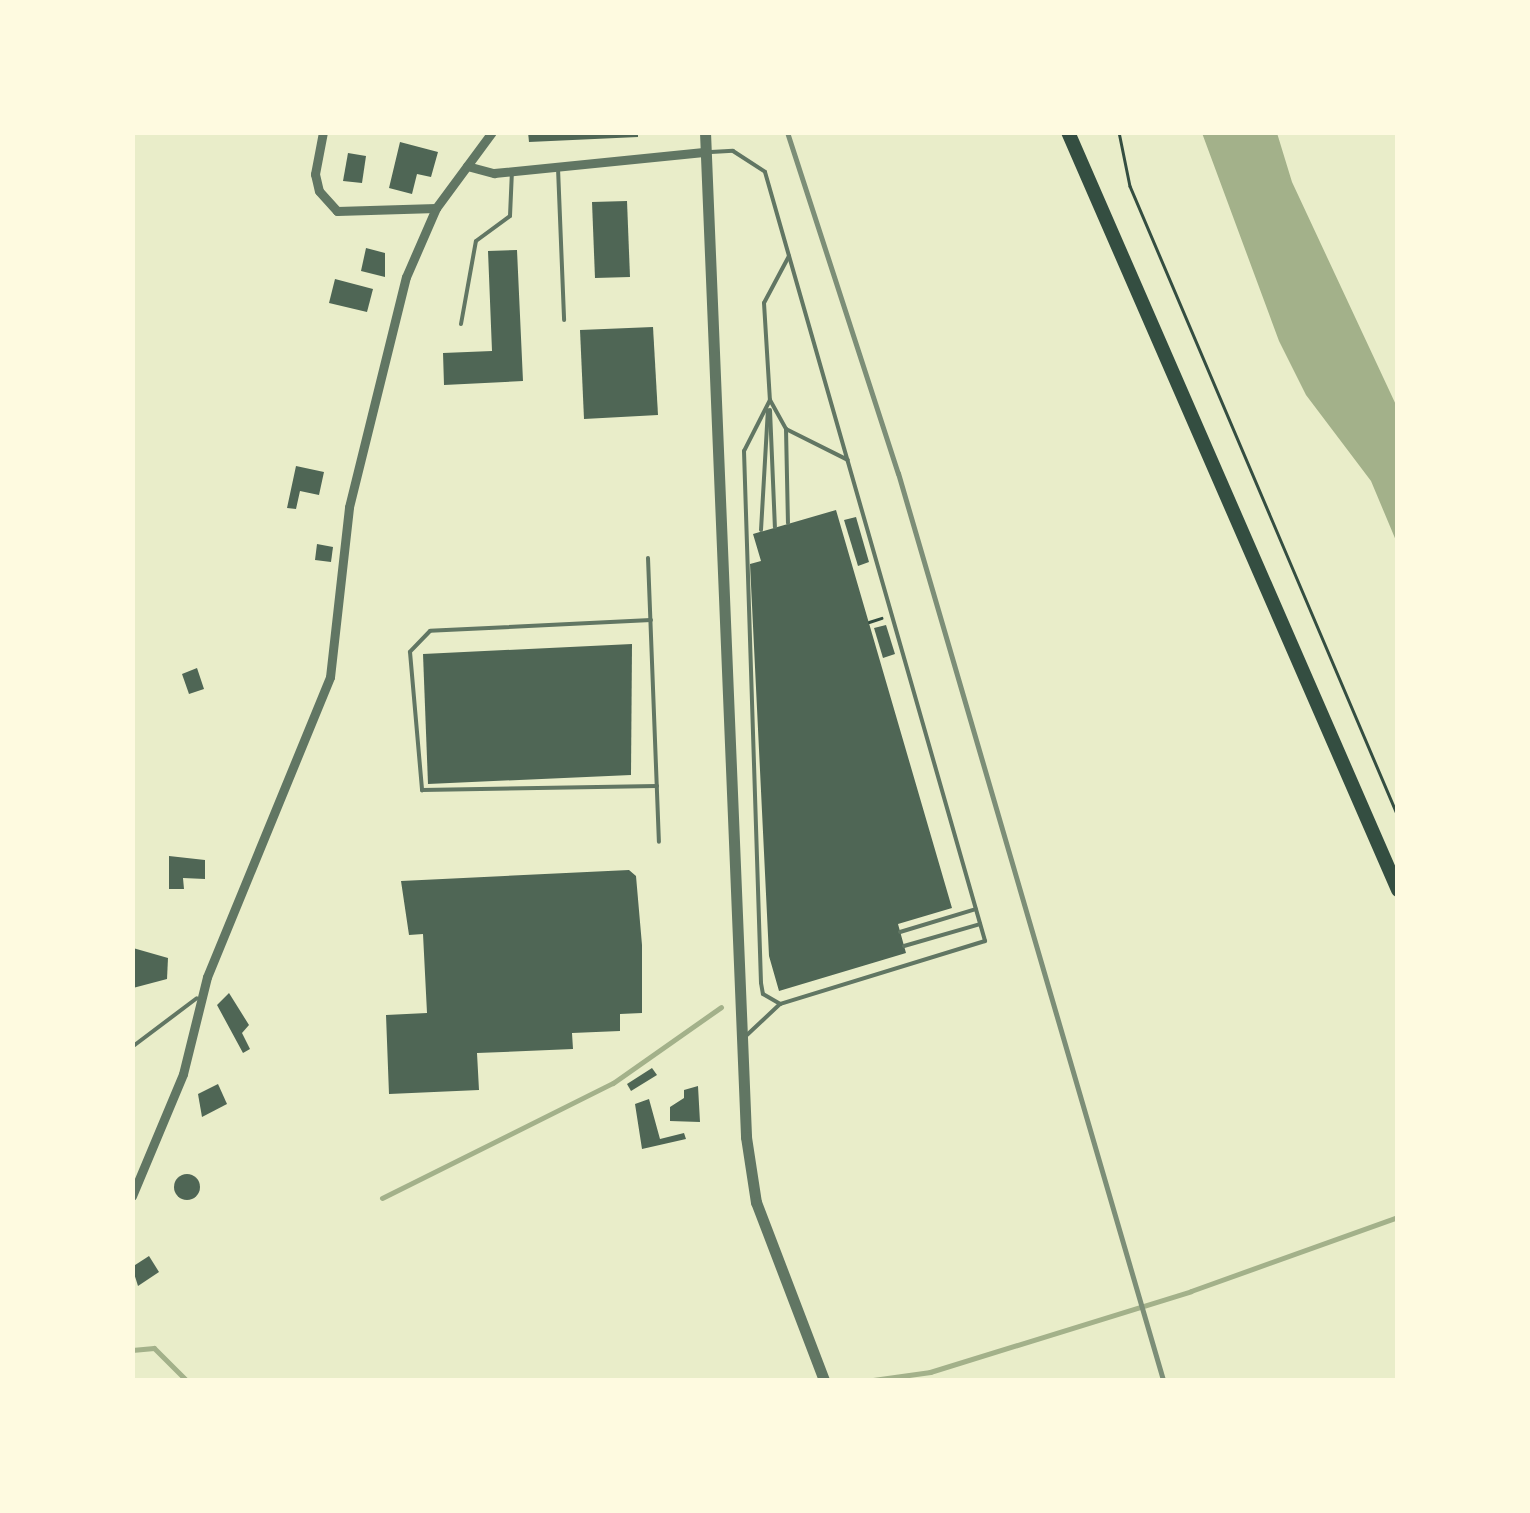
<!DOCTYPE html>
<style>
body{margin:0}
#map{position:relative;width:1530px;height:1513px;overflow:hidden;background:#e9edc9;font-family:"Open Sans",sans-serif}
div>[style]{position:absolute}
.water>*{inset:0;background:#a3b18a}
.stream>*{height:5px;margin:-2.5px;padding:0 2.5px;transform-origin:2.5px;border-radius:2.5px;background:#a3b18a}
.building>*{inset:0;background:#4f6655}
.round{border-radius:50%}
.path>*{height:2.5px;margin:-1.25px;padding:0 1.25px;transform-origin:1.25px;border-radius:1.25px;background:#344e41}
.service>*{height:4px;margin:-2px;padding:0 2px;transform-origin:2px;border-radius:2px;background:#617663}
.minor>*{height:9px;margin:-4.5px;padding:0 4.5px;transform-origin:4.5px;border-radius:4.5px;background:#617663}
.tertiary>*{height:11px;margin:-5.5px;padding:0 5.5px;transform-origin:5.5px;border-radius:5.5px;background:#617663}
.primary>*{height:14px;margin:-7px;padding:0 7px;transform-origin:7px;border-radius:7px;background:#344e41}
.rail>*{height:5px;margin:-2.5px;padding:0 2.5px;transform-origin:2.5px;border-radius:2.5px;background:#7c8e77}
span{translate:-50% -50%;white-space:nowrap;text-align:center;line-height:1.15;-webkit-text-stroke:10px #fefae0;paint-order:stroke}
.frame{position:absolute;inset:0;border:135px solid #fefae0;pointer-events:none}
</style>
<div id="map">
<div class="water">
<i style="clip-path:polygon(1202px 133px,1277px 133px,1292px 182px,1397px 407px,1397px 543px,1371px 481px,1306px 395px,1279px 341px)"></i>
</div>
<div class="stream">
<i style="left:382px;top:1198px;width:258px;rotate:-26.5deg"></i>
<i style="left:613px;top:1083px;width:132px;rotate:-35.1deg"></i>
<i style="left:132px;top:1350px;width:22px;rotate:-5deg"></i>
<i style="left:154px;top:1348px;width:45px;rotate:45deg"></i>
<i style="left:873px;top:1380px;width:58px;rotate:-8deg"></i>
<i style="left:930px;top:1372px;width:273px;rotate:-17.2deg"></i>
<i style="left:1191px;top:1291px;width:220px;rotate:-19.7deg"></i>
</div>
<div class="building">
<i style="clip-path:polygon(528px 132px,638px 132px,638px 137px,529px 142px)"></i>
<i style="clip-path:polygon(400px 142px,438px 152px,431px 177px,417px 174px,412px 194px,389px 188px)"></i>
<i style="clip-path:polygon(348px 153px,366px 156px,362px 183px,343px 181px)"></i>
<i style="clip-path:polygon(627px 201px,630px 277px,595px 278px,592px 202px)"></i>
<i style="clip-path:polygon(366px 248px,385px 253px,385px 277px,361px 271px)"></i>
<i style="clip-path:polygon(517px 250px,523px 381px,444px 385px,443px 353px,492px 351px,488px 251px)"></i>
<i style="clip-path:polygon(335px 279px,373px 289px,367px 312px,329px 303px)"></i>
<i style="clip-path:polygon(653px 327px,658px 415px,584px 419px,580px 330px)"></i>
<i style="clip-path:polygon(296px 466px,324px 472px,319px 495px,300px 491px,296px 509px,287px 508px)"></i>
<i style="clip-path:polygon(836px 510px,952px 908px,898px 924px,906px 953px,779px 991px,769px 956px,750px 564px,761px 561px,753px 534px)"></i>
<i style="clip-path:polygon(856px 517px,869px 562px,858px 566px,844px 520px)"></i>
<i style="clip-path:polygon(317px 544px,333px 547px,331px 562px,315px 560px)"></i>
<i style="clip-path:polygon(886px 625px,895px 654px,883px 658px,874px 628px)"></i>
<i style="clip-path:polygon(632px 644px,631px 775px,428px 784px,423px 654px)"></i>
<i style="clip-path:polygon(197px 668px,204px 689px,189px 694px,182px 674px)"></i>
<i style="clip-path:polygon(169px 856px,205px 860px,205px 879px,183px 878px,184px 889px,169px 889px)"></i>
<i style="clip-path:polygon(629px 870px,636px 876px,642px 945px,642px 1013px,620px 1014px,620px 1031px,572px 1033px,573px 1049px,477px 1053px,479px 1090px,389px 1094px,386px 1015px,427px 1013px,423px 934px,409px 935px,401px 881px)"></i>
<i style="clip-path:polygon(133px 948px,168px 958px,167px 979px,133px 988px)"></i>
<i style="clip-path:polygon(229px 993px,249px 1025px,242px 1033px,250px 1049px,243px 1053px,217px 1005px)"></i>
<i style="clip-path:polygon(652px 1068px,657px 1075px,631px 1091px,627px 1084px)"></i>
<i style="clip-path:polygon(218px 1084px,227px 1104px,202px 1117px,198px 1094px)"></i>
<i style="clip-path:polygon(698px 1086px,700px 1122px,670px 1121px,670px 1107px,684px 1098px,684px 1090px)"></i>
<i style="clip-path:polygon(649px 1099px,660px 1139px,684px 1133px,686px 1139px,642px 1149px,635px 1104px)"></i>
<i class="round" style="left:174px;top:1174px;width:26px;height:26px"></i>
<i style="clip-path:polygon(149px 1256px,159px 1272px,138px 1286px,132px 1267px)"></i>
</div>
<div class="path">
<i style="left:1119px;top:132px;width:55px;rotate:78.5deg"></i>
<i style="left:1130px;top:186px;width:685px;rotate:66.96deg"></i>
<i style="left:869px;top:622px;width:13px;rotate:-18deg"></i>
</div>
<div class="service">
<i style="left:711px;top:152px;width:22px;rotate:-3deg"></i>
<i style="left:733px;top:151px;width:38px;rotate:33deg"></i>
<i style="left:765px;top:172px;width:800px;rotate:74.03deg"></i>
<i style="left:985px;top:941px;width:214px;rotate:162.9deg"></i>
<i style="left:780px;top:1004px;width:45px;rotate:136.8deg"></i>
<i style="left:558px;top:168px;width:152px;rotate:87.7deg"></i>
<i style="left:789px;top:256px;width:53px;rotate:118deg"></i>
<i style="left:764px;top:303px;width:97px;rotate:86.5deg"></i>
<i style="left:770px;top:400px;width:33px;rotate:61deg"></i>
<i style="left:786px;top:429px;width:69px;rotate:26.6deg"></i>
<i style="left:461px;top:324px;width:84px;rotate:-79.8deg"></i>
<i style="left:476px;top:241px;width:42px;rotate:-36.3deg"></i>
<i style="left:510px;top:216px;width:45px;rotate:-87.5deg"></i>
<i style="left:770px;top:400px;width:57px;rotate:117deg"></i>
<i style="left:744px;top:451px;width:532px;rotate:88.17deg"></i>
<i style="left:761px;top:983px;width:11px;rotate:80deg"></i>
<i style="left:763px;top:994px;width:20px;rotate:30deg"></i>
<i style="left:770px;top:410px;width:117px;rotate:87.6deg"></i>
<i style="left:786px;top:429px;width:94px;rotate:88.8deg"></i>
<i style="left:761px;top:530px;width:120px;rotate:-86.7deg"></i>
<i style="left:648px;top:558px;width:284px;rotate:87.8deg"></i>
<i style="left:651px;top:620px;width:221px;rotate:177.2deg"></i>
<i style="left:430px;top:631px;width:29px;rotate:134deg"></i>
<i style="left:410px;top:652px;width:139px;rotate:85deg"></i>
<i style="left:422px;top:790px;width:235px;rotate:-1deg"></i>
<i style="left:900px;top:932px;width:79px;rotate:-16.8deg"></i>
<i style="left:904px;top:946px;width:79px;rotate:-16.1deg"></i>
<i style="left:132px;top:1047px;width:81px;rotate:-37deg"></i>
</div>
<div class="minor">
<i style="left:323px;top:132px;width:43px;rotate:100.8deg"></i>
<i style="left:315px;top:174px;width:17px;rotate:77deg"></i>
<i style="left:319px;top:191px;width:27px;rotate:48deg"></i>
<i style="left:337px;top:211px;width:99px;rotate:-1.7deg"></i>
<i style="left:467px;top:166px;width:28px;rotate:15deg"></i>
<i style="left:494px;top:173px;width:213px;rotate:-5.7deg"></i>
<i style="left:132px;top:1196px;width:132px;rotate:-67.3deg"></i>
<i style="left:183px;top:1074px;width:100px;rotate:-76.1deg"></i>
<i style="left:207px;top:977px;width:324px;rotate:-67.7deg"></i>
<i style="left:330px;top:677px;width:171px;rotate:-83.6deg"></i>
<i style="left:349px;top:507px;width:237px;rotate:-76.1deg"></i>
<i style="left:406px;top:277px;width:75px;rotate:-66.5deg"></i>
<i style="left:436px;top:208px;width:94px;rotate:-53.6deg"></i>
</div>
<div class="tertiary">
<i style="left:705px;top:132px;width:1006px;rotate:87.66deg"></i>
<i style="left:746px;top:1137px;width:66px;rotate:81.3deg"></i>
<i style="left:756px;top:1202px;width:191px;rotate:69.1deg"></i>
</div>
<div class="primary">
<i style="left:1068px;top:132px;width:827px;rotate:66.47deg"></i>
</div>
<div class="rail">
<i style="left:787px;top:132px;width:359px;rotate:72deg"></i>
<i style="left:898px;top:473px;width:945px;rotate:73.71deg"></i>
</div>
<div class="frame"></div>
</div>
